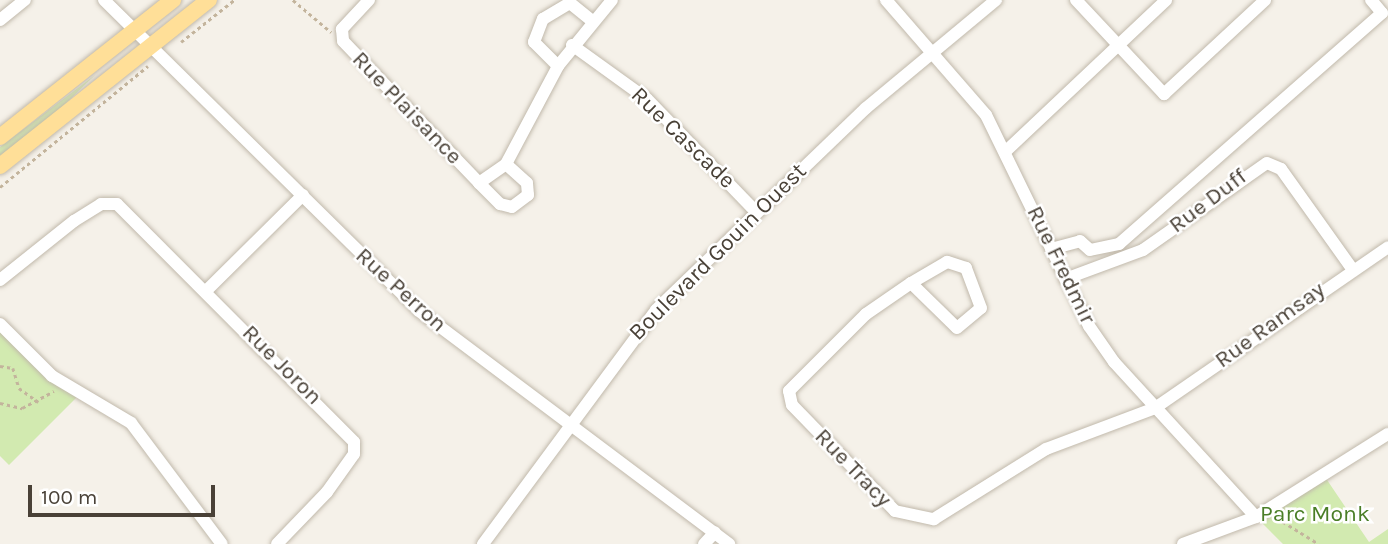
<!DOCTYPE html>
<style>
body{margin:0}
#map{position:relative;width:1388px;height:544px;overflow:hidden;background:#f5f1e9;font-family:Karla,sans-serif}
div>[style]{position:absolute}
.green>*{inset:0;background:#d2eab0}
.path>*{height:2.5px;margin-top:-1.25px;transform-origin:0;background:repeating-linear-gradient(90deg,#c3b49c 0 3.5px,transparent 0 7px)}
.roads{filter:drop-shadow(0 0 2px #c1b9ab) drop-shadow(0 0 2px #c1b9ab)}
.minor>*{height:12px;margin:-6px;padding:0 6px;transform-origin:6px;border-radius:6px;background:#fff}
.major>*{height:16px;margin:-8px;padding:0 8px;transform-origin:8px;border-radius:8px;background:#ffdf98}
span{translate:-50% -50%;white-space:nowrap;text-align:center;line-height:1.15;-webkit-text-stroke:5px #fff;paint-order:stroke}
.street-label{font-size:23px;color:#494137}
.park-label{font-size:23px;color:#4a7e27}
.scale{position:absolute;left:28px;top:485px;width:187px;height:32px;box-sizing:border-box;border:4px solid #494137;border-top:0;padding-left:9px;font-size:21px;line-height:24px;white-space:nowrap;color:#494137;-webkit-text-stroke:5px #fff;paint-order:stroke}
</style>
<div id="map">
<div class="green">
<i style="clip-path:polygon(95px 75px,60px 109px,0 156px,0 147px)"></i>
<i style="clip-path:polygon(0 324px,81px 393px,9px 465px,0 456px)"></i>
<i style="clip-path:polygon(1323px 474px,1369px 542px,1388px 529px,1388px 544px,1283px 544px,1256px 517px)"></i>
</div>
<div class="path">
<i style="left:293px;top:0;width:50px;rotate:40.1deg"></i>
<i style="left:181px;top:42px;width:68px;rotate:-38.4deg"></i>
<i style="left:0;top:187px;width:191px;rotate:-39.3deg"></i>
<i style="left:0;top:366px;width:13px;rotate:9deg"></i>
<i style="left:13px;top:368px;width:21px;rotate:73deg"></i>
<i style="left:19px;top:388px;width:24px;rotate:36deg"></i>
<i style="left:0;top:403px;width:23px;rotate:13deg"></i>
<i style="left:22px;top:408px;width:36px;rotate:-28deg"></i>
<i style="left:1277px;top:518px;width:49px;rotate:31.8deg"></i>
</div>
<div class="roads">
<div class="minor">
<i style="left:104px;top:0;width:443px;rotate:44.6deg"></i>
<i style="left:419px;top:311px;width:388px;rotate:36.9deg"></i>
<i style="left:369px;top:0;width:40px;rotate:133deg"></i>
<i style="left:342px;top:29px;width:12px;rotate:85deg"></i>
<i style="left:343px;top:41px;width:197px;rotate:46.2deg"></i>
<i style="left:479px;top:183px;width:33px;rotate:-35deg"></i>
<i style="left:506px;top:164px;width:111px;rotate:-62deg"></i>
<i style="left:558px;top:66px;width:85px;rotate:-50.7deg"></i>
<i style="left:886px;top:0;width:152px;rotate:49deg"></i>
<i style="left:986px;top:115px;width:235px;rotate:64deg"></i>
<i style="left:1089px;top:326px;width:44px;rotate:55.2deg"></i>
<i style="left:1114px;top:362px;width:210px;rotate:47.5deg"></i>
<i style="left:1076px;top:0;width:129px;rotate:46.9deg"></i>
<i style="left:1164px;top:94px;width:138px;rotate:-42.9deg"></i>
<i style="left:0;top:20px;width:32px;rotate:-39deg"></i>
<i style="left:572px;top:45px;width:92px;rotate:35.8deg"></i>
<i style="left:647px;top:99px;width:156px;rotate:46deg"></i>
<i style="left:558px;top:66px;width:34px;rotate:-135deg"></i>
<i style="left:534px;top:42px;width:25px;rotate:-69deg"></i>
<i style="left:543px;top:19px;width:31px;rotate:-31deg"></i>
<i style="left:570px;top:3px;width:27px;rotate:39deg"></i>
<i style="left:1006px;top:151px;width:220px;rotate:-43.3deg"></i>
<i style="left:479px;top:183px;width:30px;rotate:45deg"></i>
<i style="left:500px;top:204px;width:12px;rotate:14deg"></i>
<i style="left:512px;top:207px;width:20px;rotate:-37deg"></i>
<i style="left:528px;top:195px;width:12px;rotate:-95deg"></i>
<i style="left:527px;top:183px;width:28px;rotate:-138deg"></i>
<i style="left:1051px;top:249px;width:30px;rotate:-15deg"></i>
<i style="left:1080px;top:241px;width:13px;rotate:42deg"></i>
<i style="left:1090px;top:250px;width:30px;rotate:-12deg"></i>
<i style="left:1119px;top:244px;width:350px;rotate:-41.3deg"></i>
<i style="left:1382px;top:13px;width:17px;rotate:-130deg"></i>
<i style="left:1065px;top:279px;width:83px;rotate:-20.4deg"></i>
<i style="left:1143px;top:250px;width:151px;rotate:-35.1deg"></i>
<i style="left:1267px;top:163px;width:15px;rotate:23deg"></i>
<i style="left:1281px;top:169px;width:120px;rotate:54.5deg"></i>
<i style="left:0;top:280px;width:95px;rotate:-38.6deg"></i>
<i style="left:74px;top:221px;width:32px;rotate:-32deg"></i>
<i style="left:101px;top:204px;width:16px"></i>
<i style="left:117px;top:204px;width:336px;rotate:45.1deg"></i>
<i style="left:354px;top:442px;width:12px;rotate:90deg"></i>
<i style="left:354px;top:454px;width:47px;rotate:125.4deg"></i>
<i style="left:327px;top:492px;width:72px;rotate:133.9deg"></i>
<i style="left:911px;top:283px;width:64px;rotate:44.4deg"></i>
<i style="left:957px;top:328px;width:31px;rotate:-40deg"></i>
<i style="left:981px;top:308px;width:43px;rotate:-110.6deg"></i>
<i style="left:966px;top:268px;width:20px;rotate:-162deg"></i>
<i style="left:947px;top:262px;width:42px;rotate:149.7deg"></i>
<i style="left:911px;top:283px;width:55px;rotate:145.4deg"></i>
<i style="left:866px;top:314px;width:109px;rotate:135deg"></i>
<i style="left:789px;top:391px;width:14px;rotate:78deg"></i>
<i style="left:792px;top:405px;width:148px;rotate:45.8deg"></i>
<i style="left:895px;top:511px;width:40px;rotate:12deg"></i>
<i style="left:934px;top:519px;width:132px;rotate:-32deg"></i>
<i style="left:1046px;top:449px;width:116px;rotate:-20.6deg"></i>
<i style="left:1155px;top:408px;width:283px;rotate:-34.6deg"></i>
<i style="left:207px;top:290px;width:135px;rotate:-44.7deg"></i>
<i style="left:0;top:324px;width:74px;rotate:45deg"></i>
<i style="left:52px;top:376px;width:92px;rotate:30.7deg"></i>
<i style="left:131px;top:423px;width:151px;rotate:53.1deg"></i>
<i style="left:483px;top:544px;width:291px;rotate:-53.5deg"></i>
<i style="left:656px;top:310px;width:291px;rotate:-43.9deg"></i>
<i style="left:866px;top:108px;width:169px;rotate:-39.7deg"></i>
<i style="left:704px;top:544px;width:16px;rotate:-47deg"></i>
<i style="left:1183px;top:544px;width:78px;rotate:-20.3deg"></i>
<i style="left:1256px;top:517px;width:156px;rotate:-32.2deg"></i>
</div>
<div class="major">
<i style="left:0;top:137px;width:221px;rotate:-38.4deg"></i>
<i style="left:0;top:166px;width:267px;rotate:-38.5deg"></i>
</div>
</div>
<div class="street-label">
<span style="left:407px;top:108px;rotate:46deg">Rue Plaisance</span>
<span style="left:683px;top:138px;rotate:44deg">Rue Cascade</span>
<span style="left:1208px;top:201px;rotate:-37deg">Rue Duff</span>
<span style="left:718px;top:252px;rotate:-45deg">Boulevard Gouin Ouest</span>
<span style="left:1061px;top:265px;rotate:64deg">Rue Fredmir</span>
<span style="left:401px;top:290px;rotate:42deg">Rue Perron</span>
<span style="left:1270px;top:325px;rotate:-36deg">Rue Ramsay</span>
<span style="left:282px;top:365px;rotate:45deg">Rue Joron</span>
<span style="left:853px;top:468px;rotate:46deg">Rue Tracy</span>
</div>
<div class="park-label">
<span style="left:1315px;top:514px">Parc Monk</span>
</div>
<div class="scale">100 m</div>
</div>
